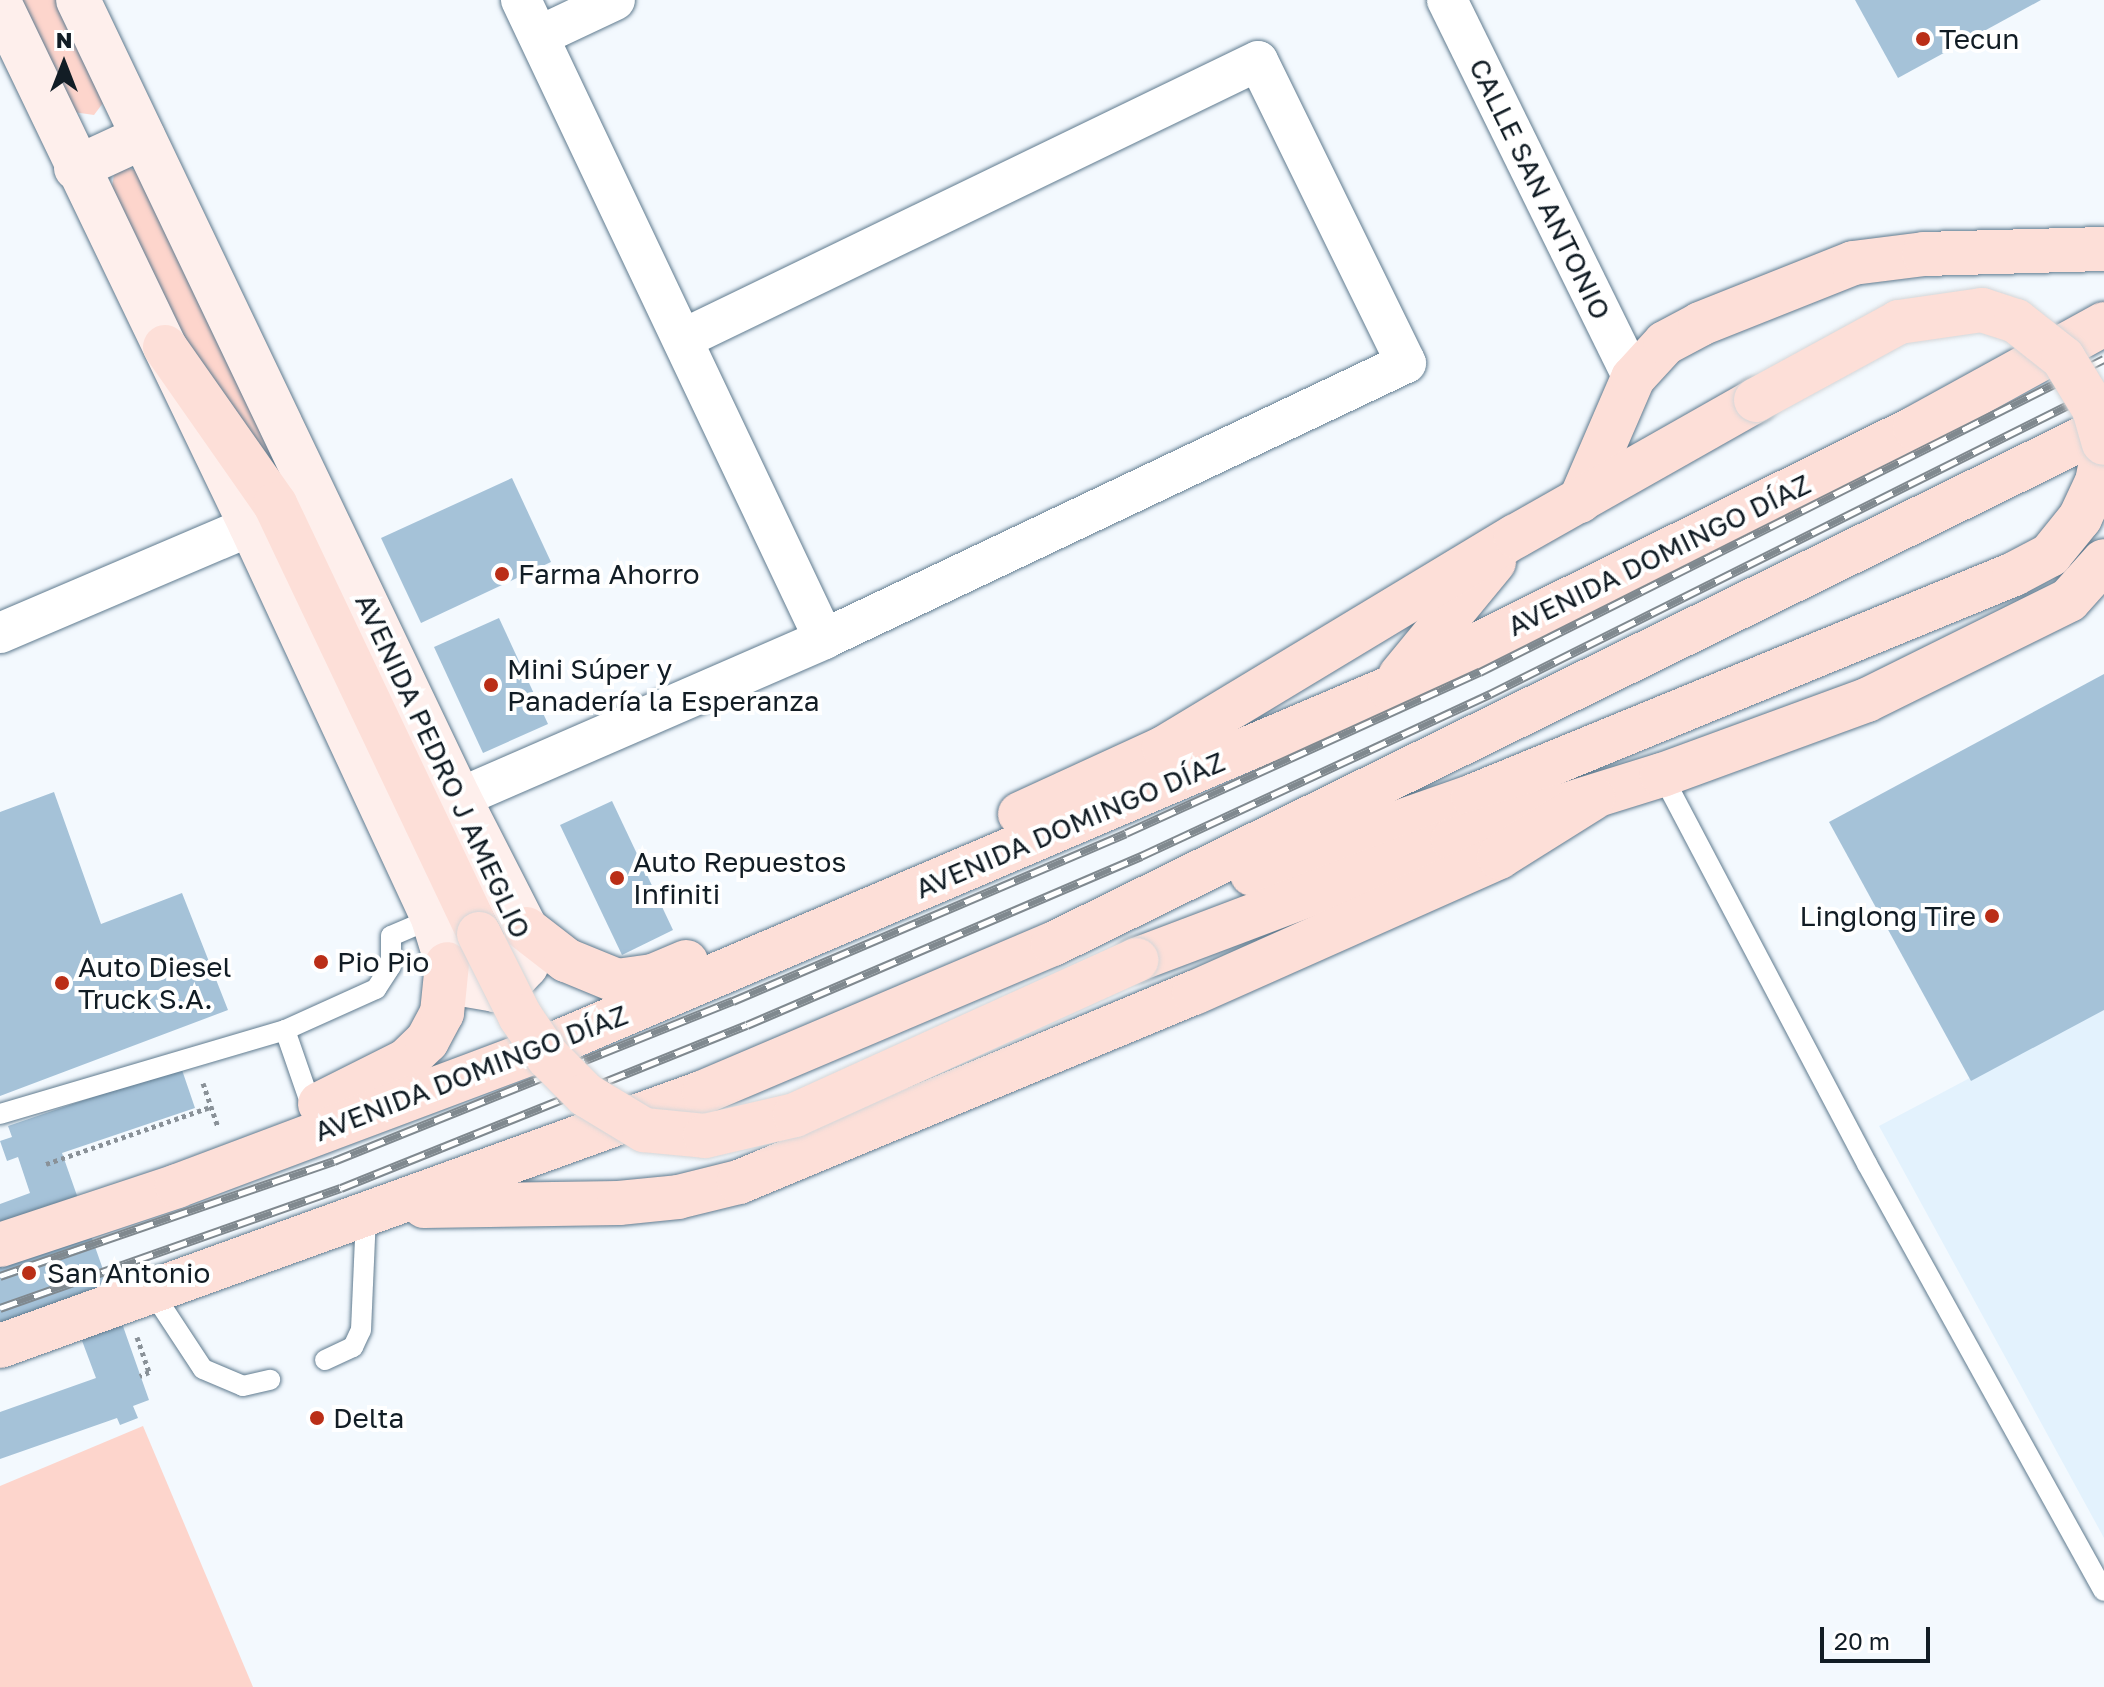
<!DOCTYPE html>
<meta charset="utf-8">
<style>
body{margin:0}
#map{position:relative;width:2104px;height:1687px;overflow:hidden;background:#f3f9fe;font-family:"Golos Text",sans-serif}
div>[style]{position:absolute}
.built>*{inset:0;background:#e3f2fd}
.green>*{inset:0;background:#fdd5cc}
.building>*{inset:0;background:#a5c2d8}
.path>*{height:5px;margin-top:-2.5px;transform-origin:0;background:repeating-linear-gradient(90deg,#899198 0 4px,transparent 0 8px)}
.roads{filter:drop-shadow(0 0 2px #607b8f) drop-shadow(0 0 2px #607b8f)}
.lane>*{height:20px;margin:-10px;padding:0 10px;transform-origin:10px;border-radius:10px;background:#fff}
.street>*{height:40px;margin:-20px;padding:0 20px;transform-origin:20px;border-radius:20px;background:#fff}
.secondary>*{height:44px;margin:-22px;padding:0 22px;transform-origin:22px;border-radius:22px;background:#feefec}
.primary>*{height:44px;margin:-22px;padding:0 22px;transform-origin:22px;border-radius:22px;background:#fddfd8}
.rail>*{height:9px;margin-top:-4.5px;transform-origin:0;background:repeating-linear-gradient(90deg,#fff 0 18px,#80898f 0 36px);box-sizing:border-box;border-block:2px solid #80898f}
.bridges{filter:drop-shadow(0 0 2px #d4d6d8) drop-shadow(0 0 2px #d4d6d8)}
.primary-bridge>*{height:44px;margin:-22px;padding:0 22px;transform-origin:22px;border-radius:22px;background:#fddfd8}
.dots>*{width:22px;height:22px;translate:-50% -50%;box-sizing:border-box;border:4px solid #fff;border-radius:50%}
span{translate:-50% -50%;white-space:nowrap;text-align:center;line-height:1.15;-webkit-text-stroke:8px #fff;paint-order:stroke}
.poi-label{font-size:28px;color:#121d25}
.left{translate:0 -50%;text-align:left}
.right{translate:-100% -50%;text-align:right}
.street-label{font-size:28px;color:#121d25}
.north{position:absolute;left:24px;top:24px;width:80px;height:80px;-webkit-text-stroke:6px #fff;paint-order:stroke;rotate:0deg;font-size:22px;font-weight:700;line-height:32px;text-align:center;color:#121d25}
.north::after{content:'';display:block;margin:auto;width:28px;height:36px;background:#121d25;clip-path:polygon(50% 0,100% 100%,50% 72%,0 100%)}
.scale{position:absolute;left:1820px;top:1627px;width:110px;height:36px;box-sizing:border-box;border:4px solid #121d25;border-top:0;padding-left:10px;font-size:24px;line-height:28px;white-space:nowrap;color:#121d25;-webkit-text-stroke:6px #fff;paint-order:stroke}
</style>
<div id="map">
<div class="built">
<i style="clip-path:polygon(2104px 1007px,2104px 1538px,1879px 1126px)"></i>
</div>
<div class="green">
<i style="clip-path:polygon(20px 0,59px 0,103px 103px,94px 115px,73px 112px)"></i>
<i style="clip-path:polygon(126px 167px,139px 172px,286px 465px,280px 475px,184px 340px,112px 187px,114px 174px)"></i>
<i style="clip-path:polygon(143px 1426px,253px 1687px,0 1687px,0 1486px)"></i>
</div>
<div class="building">
<i style="clip-path:polygon(1855px 0,2041px 0,1898px 78px)"></i>
<i style="clip-path:polygon(512px 478px,551px 562px,421px 623px,381px 538px)"></i>
<i style="clip-path:polygon(499px 618px,548px 724px,483px 753px,434px 647px)"></i>
<i style="clip-path:polygon(2104px 674px,2104px 1010px,1971px 1081px,1829px 822px)"></i>
<i style="clip-path:polygon(54px 792px,101px 924px,182px 893px,228px 1010px,0 1096px,0 812px)"></i>
<i style="clip-path:polygon(612px 801px,673px 930px,622px 955px,560px 825px)"></i>
<i style="clip-path:polygon(181px 1067px,195px 1108px,62px 1153px,149px 1400px,133px 1406px,138px 1418px,120px 1425px,117px 1418px,0 1459px,0 1412px,96px 1378px,81px 1338px,0 1366px,0 1204px,30px 1193px,18px 1157px,7px 1161px,0 1141px,12px 1137px,8px 1126px)"></i>
</div>
<div class="path">
<i style="left:203px;top:1083px;width:46px;rotate:71.2deg"></i>
<i style="left:46px;top:1164px;width:175px;rotate:-19.1deg"></i>
<i style="left:137px;top:1337px;width:37px;rotate:71deg"></i>
<i style="left:149px;top:1372px;width:10px;rotate:156deg"></i>
</div>
<div class="roads">
<div class="lane">
<i style="left:1662px;top:775px;width:440px;rotate:62.2deg"></i>
<i style="left:1867px;top:1164px;width:488px;rotate:61deg"></i>
<i style="left:285px;top:1030px;width:83px;rotate:70.9deg"></i>
<i style="left:0;top:1114px;width:297px;rotate:-16.4deg"></i>
<i style="left:285px;top:1030px;width:100px;rotate:-24.3deg"></i>
<i style="left:376px;top:989px;width:27px;rotate:-57deg"></i>
<i style="left:391px;top:966px;width:30px;rotate:-90deg"></i>
<i style="left:391px;top:936px;width:46px;rotate:-23.2deg"></i>
<i style="left:153px;top:1293px;width:91px;rotate:56.7deg"></i>
<i style="left:203px;top:1369px;width:43px;rotate:23deg"></i>
<i style="left:243px;top:1386px;width:28px;rotate:-13deg"></i>
<i style="left:325px;top:1360px;width:31px;rotate:-25deg"></i>
<i style="left:353px;top:1347px;width:19px;rotate:-65deg"></i>
<i style="left:361px;top:1330px;width:115px;rotate:-87.5deg"></i>
</div>
<div class="street">
<i style="left:521px;top:0;width:707px;rotate:64.63deg"></i>
<i style="left:1447px;top:0;width:421px;rotate:63.8deg"></i>
<i style="left:539px;top:36px;width:84px;rotate:-25.3deg"></i>
<i style="left:0;top:633px;width:273px;rotate:-23.1deg"></i>
<i style="left:459px;top:798px;width:398px;rotate:-23.5deg"></i>
<i style="left:824px;top:639px;width:644px;rotate:-25.37deg"></i>
<i style="left:1406px;top:363px;width:336px;rotate:-116.1deg"></i>
<i style="left:1258px;top:61px;width:636px;rotate:154.2deg"></i>
</div>
<div class="secondary">
<i style="left:0;top:4px;width:579px;rotate:64.32deg"></i>
<i style="left:251px;top:526px;width:432px;rotate:65.1deg"></i>
<i style="left:433px;top:918px;width:48px;rotate:73.1deg"></i>
<i style="left:447px;top:964px;width:29px;rotate:46deg"></i>
<i style="left:467px;top:985px;width:28px;rotate:10deg"></i>
<i style="left:495px;top:990px;width:15px;rotate:-23deg"></i>
<i style="left:509px;top:984px;width:25px;rotate:-47deg"></i>
<i style="left:526px;top:966px;width:37px;rotate:-90deg"></i>
<i style="left:526px;top:929px;width:147px;rotate:-117.1deg"></i>
<i style="left:459px;top:798px;width:884px;rotate:-115.52deg"></i>
<i style="left:76px;top:168px;width:74px;rotate:-24.8deg"></i>
</div>
<div class="primary">
<i style="left:165px;top:347px;width:192px;rotate:55deg"></i>
<i style="left:275px;top:504px;width:476px;rotate:64.6deg"></i>
<i style="left:1580px;top:501px;width:134px;rotate:-66.7deg"></i>
<i style="left:1633px;top:378px;width:47px;rotate:-47.6deg"></i>
<i style="left:1665px;top:343px;width:40px;rotate:-28deg"></i>
<i style="left:1700px;top:324px;width:165px;rotate:-21.7deg"></i>
<i style="left:1853px;top:263px;width:72px;rotate:-7.2deg"></i>
<i style="left:1924px;top:254px;width:180px;rotate:-1.6deg"></i>
<i style="left:1400px;top:676px;width:148px;rotate:-50.5deg"></i>
<i style="left:1020px;top:814px;width:158px;rotate:-24.6deg"></i>
<i style="left:1164px;top:748px;width:411px;rotate:-31.1deg"></i>
<i style="left:1516px;top:536px;width:276px;rotate:-29.5deg"></i>
<i style="left:1252px;top:874px;width:234px;rotate:-19.4deg"></i>
<i style="left:1473px;top:796px;width:585px;rotate:-22.31deg"></i>
<i style="left:2014px;top:574px;width:41px;rotate:-27.8deg"></i>
<i style="left:2050px;top:555px;width:48px;rotate:-51deg"></i>
<i style="left:2080px;top:518px;width:40px;rotate:-65deg"></i>
<i style="left:2097px;top:482px;width:36px;rotate:-79deg"></i>
<i style="left:526px;top:929px;width:51px;rotate:37.8deg"></i>
<i style="left:566px;top:960px;width:55px;rotate:22.4deg"></i>
<i style="left:617px;top:981px;width:36px;rotate:-8deg"></i>
<i style="left:653px;top:976px;width:36px;rotate:-23deg"></i>
<i style="left:1136px;top:960px;width:339px;rotate:-20.7deg"></i>
<i style="left:1453px;top:840px;width:219px;rotate:-17.3deg"></i>
<i style="left:1662px;top:775px;width:218px;rotate:-20.1deg"></i>
<i style="left:1867px;top:700px;width:225px;rotate:-26.3deg"></i>
<i style="left:2069px;top:600px;width:52px;rotate:-48.1deg"></i>
<i style="left:320px;top:1104px;width:96px;rotate:-26.6deg"></i>
<i style="left:406px;top:1061px;width:29px;rotate:-44deg"></i>
<i style="left:427px;top:1041px;width:32px;rotate:-62deg"></i>
<i style="left:442px;top:1013px;width:49px;rotate:-84.2deg"></i>
<i style="left:424px;top:1206px;width:195px;rotate:-0.9deg"></i>
<i style="left:619px;top:1203px;width:59px;rotate:-5.8deg"></i>
<i style="left:678px;top:1197px;width:63px;rotate:-13.8deg"></i>
<i style="left:739px;top:1182px;width:493px;rotate:-22.6deg"></i>
<i style="left:1194px;top:993px;width:334px;rotate:-24deg"></i>
<i style="left:1499px;top:857px;width:111px;rotate:-32.1deg"></i>
<i style="left:0;top:1245px;width:187px;rotate:-18.4deg"></i>
<i style="left:177px;top:1186px;width:390px;rotate:-20.6deg"></i>
<i style="left:542px;top:1049px;width:922px;rotate:-23.06deg"></i>
<i style="left:1390px;top:688px;width:586px;rotate:-26.35deg"></i>
<i style="left:1915px;top:428px;width:216px;rotate:-28.8deg"></i>
<i style="left:0;top:1346px;width:748px;rotate:-19.84deg"></i>
<i style="left:704px;top:1092px;width:379px;rotate:-23deg"></i>
<i style="left:1053px;top:944px;width:1171px;rotate:-26.15deg"></i>
</div>
</div>
<div class="rail">
<i style="left:0;top:1276px;width:353px;rotate:-19deg"></i>
<i style="left:334px;top:1161px;width:430px;rotate:-21.9deg"></i>
<i style="left:733px;top:1001px;width:427px;rotate:-23.1deg"></i>
<i style="left:1126px;top:833px;width:389px;rotate:-24.5deg"></i>
<i style="left:1480px;top:672px;width:698px;rotate:-26.64deg"></i>
<i style="left:0;top:1308px;width:361px;rotate:-19.4deg"></i>
<i style="left:341px;top:1188px;width:437px;rotate:-21.9deg"></i>
<i style="left:747px;top:1025px;width:429px;rotate:-23.2deg"></i>
<i style="left:1141px;top:856px;width:385px;rotate:-24.9deg"></i>
<i style="left:1490px;top:694px;width:686px;rotate:-26.57deg"></i>
</div>
<div class="bridges">
<div class="primary-bridge">
<i style="left:1756px;top:400px;width:163px;rotate:-28.6deg"></i>
<i style="left:1899px;top:322px;width:84px;rotate:-8.2deg"></i>
<i style="left:1982px;top:310px;width:36px;rotate:18deg"></i>
<i style="left:2016px;top:321px;width:60px;rotate:38.2deg"></i>
<i style="left:2063px;top:358px;width:60px;rotate:58.7deg"></i>
<i style="left:2094px;top:409px;width:35px;rotate:74deg"></i>
<i style="left:479px;top:934px;width:92px;rotate:63.4deg"></i>
<i style="left:520px;top:1016px;width:50px;rotate:55.7deg"></i>
<i style="left:548px;top:1057px;width:54px;rotate:45deg"></i>
<i style="left:586px;top:1095px;width:68px;rotate:31.1deg"></i>
<i style="left:644px;top:1130px;width:61px;rotate:5.6deg"></i>
<i style="left:705px;top:1136px;width:92px;rotate:-13.1deg"></i>
<i style="left:795px;top:1115px;width:375px;rotate:-24.4deg"></i>
</div>
</div>
<div class="dots">
<i style="left:1923px;top:39px;background:#ba2e17"></i>
<i style="left:502px;top:574px;background:#ba2e17"></i>
<i style="left:491px;top:685px;background:#ba2e17"></i>
<i style="left:617px;top:878px;background:#ba2e17"></i>
<i style="left:1992px;top:916px;background:#ba2e17"></i>
<i style="left:321px;top:962px;background:#ba2e17"></i>
<i style="left:62px;top:983px;background:#ba2e17"></i>
<i style="left:29px;top:1273px;background:#ba2e17"></i>
<i style="left:317px;top:1418px;background:#ba2e17"></i>
</div>
<div class="poi-label">
<span class="left" style="left:1939px;top:39px">Tecun</span>
<span class="left" style="left:518px;top:574px">Farma Ahorro</span>
<span class="left" style="left:507px;top:685px">Mini Súper y<br>Panadería la Esperanza</span>
<span class="left" style="left:633px;top:878px">Auto Repuestos<br>Infiniti</span>
<span class="right" style="left:1976px;top:916px">Linglong Tire</span>
<span class="left" style="left:337px;top:962px">Pio Pio</span>
<span class="left" style="left:78px;top:983px">Auto Diesel<br>Truck S.A.</span>
<span class="left" style="left:47px;top:1273px">San Antonio</span>
<span class="left" style="left:333px;top:1418px">Delta</span>
</div>
<div class="street-label">
<span style="left:1540px;top:189px;rotate:64deg">CALLE SAN ANTONIO</span>
<span style="left:1659px;top:555px;rotate:-26deg">AVENIDA DOMINGO DÍAZ</span>
<span style="left:443px;top:766px;rotate:65deg">AVENIDA PEDRO J AMEGLIO</span>
<span style="left:1070px;top:825px;rotate:-23deg">AVENIDA DOMINGO DÍAZ</span>
<span style="left:471px;top:1073px;rotate:-21deg">AVENIDA DOMINGO DÍAZ</span>
</div>
<div class="north">N</div>
<div class="scale">20 m</div>
</div>
